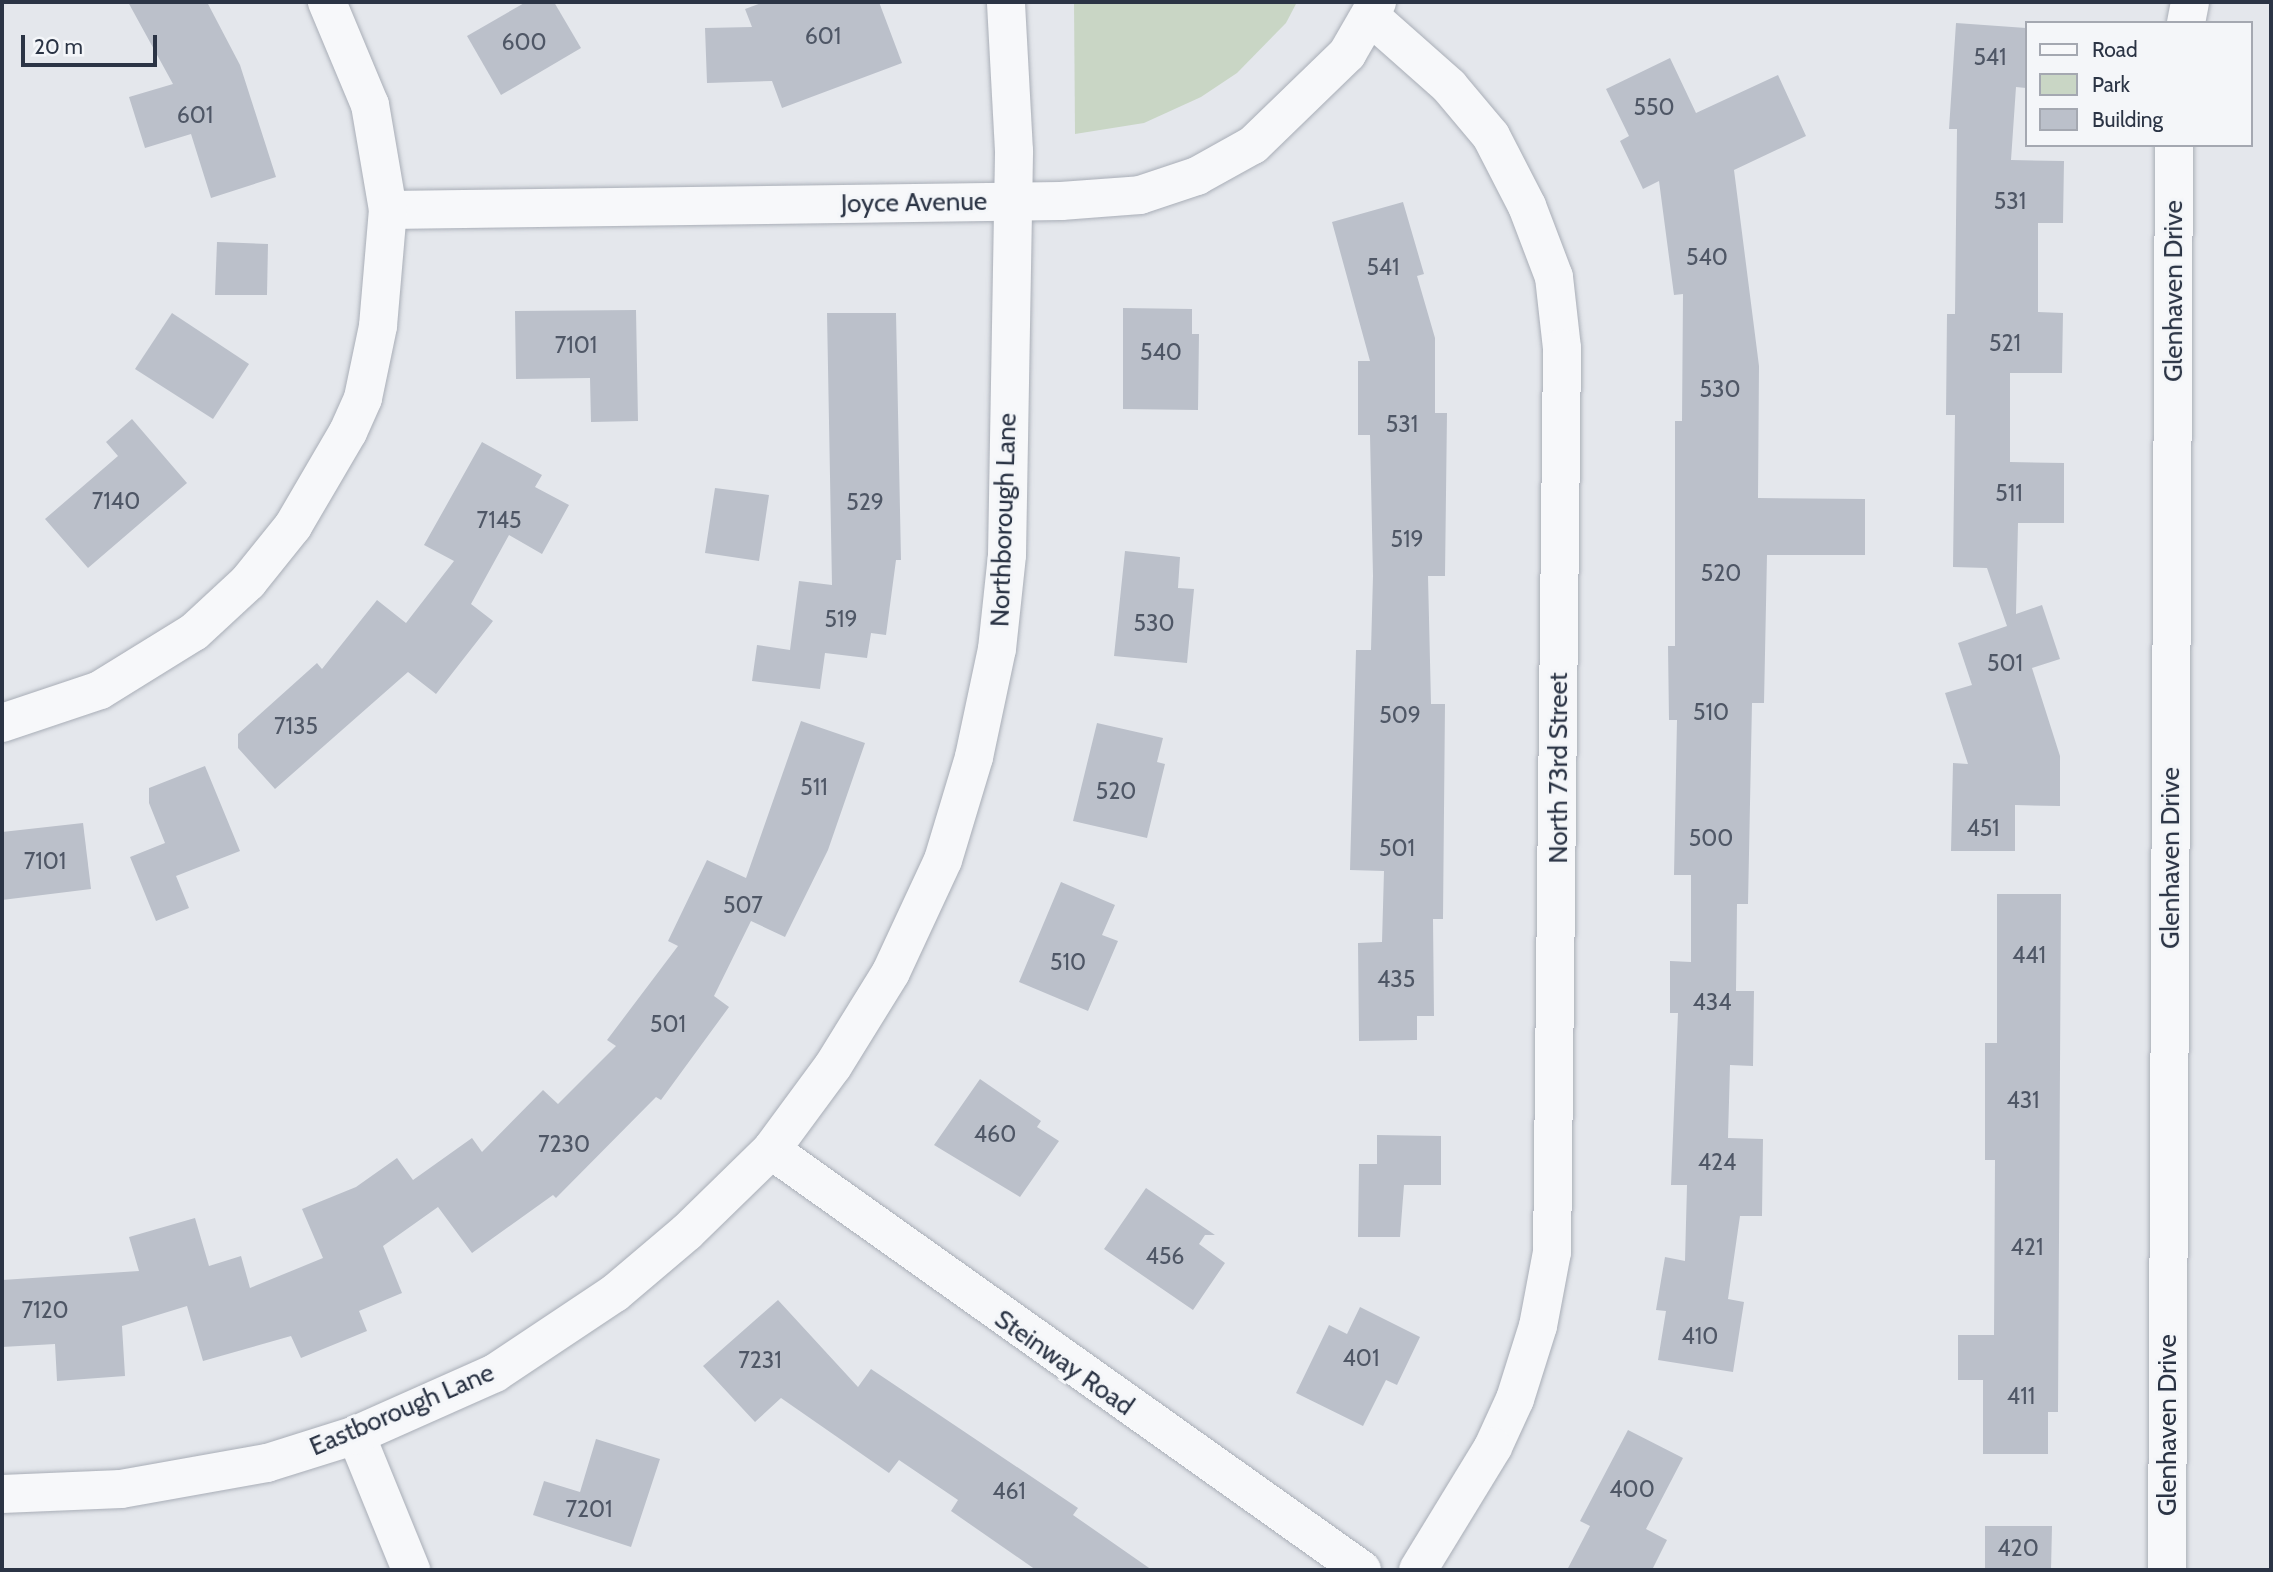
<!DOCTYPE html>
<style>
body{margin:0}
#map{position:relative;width:2273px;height:1572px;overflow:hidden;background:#e4e7ec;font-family:Cabin,sans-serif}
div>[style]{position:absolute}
.green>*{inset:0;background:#c9d6c5}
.building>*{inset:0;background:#bbc0ca}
.roads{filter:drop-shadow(0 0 2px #a9aeb7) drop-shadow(0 0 2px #a9aeb7)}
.street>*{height:38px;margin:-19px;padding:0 19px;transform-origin:19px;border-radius:19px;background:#f7f8fa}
span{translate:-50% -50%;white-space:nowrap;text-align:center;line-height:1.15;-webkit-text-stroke:6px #f4f6f9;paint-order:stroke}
.number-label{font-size:23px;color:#4f5766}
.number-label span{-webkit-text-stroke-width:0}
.street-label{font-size:26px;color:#2b3445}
.frame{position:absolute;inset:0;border:4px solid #2b3445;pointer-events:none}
.legend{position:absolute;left:2025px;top:21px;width:228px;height:126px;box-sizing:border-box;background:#f4f6f9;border:2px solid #a4a8b1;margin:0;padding:9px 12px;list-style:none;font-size:21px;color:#2b3445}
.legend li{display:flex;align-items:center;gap:14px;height:35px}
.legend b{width:35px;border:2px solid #a4a8b1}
.scale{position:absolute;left:21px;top:35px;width:136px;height:32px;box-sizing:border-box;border:4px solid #2b3445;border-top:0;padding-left:9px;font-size:21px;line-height:24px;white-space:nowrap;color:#2b3445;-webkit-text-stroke:5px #f4f6f9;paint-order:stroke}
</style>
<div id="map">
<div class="green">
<i style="clip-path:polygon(1074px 2px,1297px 2px,1286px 23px,1237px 73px,1201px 97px,1144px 123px,1075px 134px)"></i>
</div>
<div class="building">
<i style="clip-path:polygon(128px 2px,207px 2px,240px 65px,276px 177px,211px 198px,191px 134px,145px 148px,129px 97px,173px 84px)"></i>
<i style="clip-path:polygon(526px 2px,554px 2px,581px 48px,501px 95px,467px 36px)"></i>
<i style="clip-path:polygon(764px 2px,879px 2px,902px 63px,782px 108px,772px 81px,707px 83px,705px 28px,752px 27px,745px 9px)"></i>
<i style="clip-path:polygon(1956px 23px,2026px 28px,2026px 88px,2016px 87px,2011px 160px,2064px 161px,2063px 223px,2038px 223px,2038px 312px,2063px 313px,2062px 373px,2010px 373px,2010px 462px,2064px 463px,2064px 523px,2018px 523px,2016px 614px,2042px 605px,2060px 659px,2032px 668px,2060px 756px,2060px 806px,2015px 805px,2015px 851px,1951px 851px,1953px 763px,1968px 764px,1945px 693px,1972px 685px,1958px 643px,2007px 626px,1987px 568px,1953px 567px,1955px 415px,1946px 415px,1947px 314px,1955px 314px,1957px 129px,1949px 129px)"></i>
<i style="clip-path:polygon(1670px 58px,1696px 113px,1778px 75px,1806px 136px,1734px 170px,1759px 366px,1758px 498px,1865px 499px,1865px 555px,1767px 555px,1764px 703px,1752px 703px,1748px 904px,1737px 904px,1736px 991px,1754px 991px,1753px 1066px,1730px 1065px,1728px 1138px,1763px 1139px,1762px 1216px,1740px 1216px,1728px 1299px,1744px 1302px,1733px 1372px,1658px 1360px,1666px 1311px,1656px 1310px,1665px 1257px,1685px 1261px,1687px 1185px,1671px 1185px,1678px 1013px,1670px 1013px,1670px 961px,1691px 962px,1691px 875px,1674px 875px,1677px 720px,1669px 720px,1668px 646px,1675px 646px,1675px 421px,1682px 421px,1683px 294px,1674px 295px,1659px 181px,1643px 189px,1620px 141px,1629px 136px,1606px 89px)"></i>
<i style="clip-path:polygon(1403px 202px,1424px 274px,1417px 276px,1435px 338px,1435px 413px,1447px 413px,1445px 576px,1428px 576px,1431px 704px,1445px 704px,1443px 919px,1433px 919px,1434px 1016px,1417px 1016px,1417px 1040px,1359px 1041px,1358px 943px,1382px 942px,1384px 871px,1350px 870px,1356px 650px,1371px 650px,1373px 576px,1370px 435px,1358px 435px,1358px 361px,1370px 361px,1332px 222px)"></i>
<i style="clip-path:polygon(217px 242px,268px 244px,267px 295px,215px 295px)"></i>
<i style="clip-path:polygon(1123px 308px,1192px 309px,1192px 334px,1199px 334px,1198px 410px,1123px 409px)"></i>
<i style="clip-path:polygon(636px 310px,638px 421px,591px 422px,590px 378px,516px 379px,515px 311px)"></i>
<i style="clip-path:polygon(172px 313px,249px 364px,213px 419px,135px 369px)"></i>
<i style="clip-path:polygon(827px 313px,896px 313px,901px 560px,896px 560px,886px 635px,871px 633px,867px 658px,825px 653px,820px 689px,752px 681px,757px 645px,790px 650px,799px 581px,832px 585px)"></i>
<i style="clip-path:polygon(132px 419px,187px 483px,88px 568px,45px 519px,118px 456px,106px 442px)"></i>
<i style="clip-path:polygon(482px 442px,542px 475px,535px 487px,569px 505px,542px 554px,509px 535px,471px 604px,493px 621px,436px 694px,408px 672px,275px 789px,238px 748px,238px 734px,317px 663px,322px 669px,377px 600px,406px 623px,454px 561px,424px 545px)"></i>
<i style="clip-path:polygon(715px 488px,769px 495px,759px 561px,705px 553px)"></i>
<i style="clip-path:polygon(1125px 551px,1180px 557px,1178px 588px,1194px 589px,1187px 663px,1114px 656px)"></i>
<i style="clip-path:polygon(801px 721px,865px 743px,828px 850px,785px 937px,751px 921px,714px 996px,729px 1007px,661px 1100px,656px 1097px,556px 1198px,553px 1195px,472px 1253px,438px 1207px,383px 1246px,402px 1293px,359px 1311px,367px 1331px,301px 1358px,291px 1336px,203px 1361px,187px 1306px,122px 1326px,125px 1376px,57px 1381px,55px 1344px,2px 1347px,2px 1280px,139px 1271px,129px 1237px,195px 1218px,209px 1266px,241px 1256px,250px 1288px,323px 1258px,302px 1209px,356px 1187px,397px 1158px,413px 1180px,472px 1138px,482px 1152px,543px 1090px,558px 1104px,616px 1046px,607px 1040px,678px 946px,668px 941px,707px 860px,746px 878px)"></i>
<i style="clip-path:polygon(1097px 723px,1163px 738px,1157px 762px,1165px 764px,1147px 838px,1073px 821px)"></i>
<i style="clip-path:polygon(205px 766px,240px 851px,176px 876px,189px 908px,156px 921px,130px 857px,165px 843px,149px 803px,149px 788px)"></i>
<i style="clip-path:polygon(83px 823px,91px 889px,2px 900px,2px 832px)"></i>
<i style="clip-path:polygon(1061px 882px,1115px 905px,1102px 935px,1118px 941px,1088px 1011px,1019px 982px)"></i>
<i style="clip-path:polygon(1997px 894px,2061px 894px,2058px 1412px,2048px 1412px,2048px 1454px,1983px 1454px,1983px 1380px,1958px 1380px,1958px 1335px,1994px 1335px,1995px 1160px,1985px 1160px,1985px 1043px,1997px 1043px)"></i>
<i style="clip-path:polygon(980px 1079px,1041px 1121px,1037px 1127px,1059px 1141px,1020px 1197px,934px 1145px)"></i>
<i style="clip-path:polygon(1377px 1135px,1441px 1136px,1441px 1185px,1404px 1185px,1400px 1237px,1358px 1237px,1359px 1164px,1377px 1164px)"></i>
<i style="clip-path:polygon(1146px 1188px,1215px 1235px,1205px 1235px,1199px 1244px,1225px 1263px,1193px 1310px,1104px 1249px)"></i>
<i style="clip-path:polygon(778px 1300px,858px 1387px,871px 1369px,1078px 1508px,1073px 1515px,1152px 1570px,1036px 1570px,951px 1511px,958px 1500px,899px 1460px,889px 1473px,781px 1398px,755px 1422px,703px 1366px)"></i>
<i style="clip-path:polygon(1360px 1307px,1420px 1337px,1397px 1385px,1386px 1380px,1363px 1426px,1296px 1393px,1329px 1325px,1347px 1334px)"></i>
<i style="clip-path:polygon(1628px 1430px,1683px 1458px,1646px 1529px,1667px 1540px,1652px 1570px,1567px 1570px,1590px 1526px,1580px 1521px)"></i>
<i style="clip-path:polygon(596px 1439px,660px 1459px,631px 1547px,533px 1515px,544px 1481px,580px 1492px)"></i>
<i style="clip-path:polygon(1985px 1526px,2052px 1526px,2051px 1570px,1985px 1570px)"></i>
</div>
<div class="roads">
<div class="street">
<i style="left:1370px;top:16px;width:106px;rotate:41.5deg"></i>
<i style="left:1449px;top:86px;width:65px;rotate:50deg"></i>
<i style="left:1491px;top:136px;width:79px;rotate:62.8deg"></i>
<i style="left:1527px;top:206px;width:76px;rotate:69.2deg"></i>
<i style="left:1554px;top:277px;width:71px;rotate:83.6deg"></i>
<i style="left:1562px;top:348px;width:904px;rotate:90.63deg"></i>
<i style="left:1552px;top:1252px;width:75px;rotate:100.7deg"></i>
<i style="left:1538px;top:1326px;width:77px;rotate:107.5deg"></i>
<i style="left:1515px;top:1399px;width:53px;rotate:114.6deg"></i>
<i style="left:1493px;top:1447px;width:144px;rotate:121.4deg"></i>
<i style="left:2186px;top:23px;width:21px;rotate:-79deg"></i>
<i style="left:388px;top:210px;width:673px;rotate:-0.77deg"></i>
<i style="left:1061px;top:201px;width:79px;rotate:-4.3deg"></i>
<i style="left:1140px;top:195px;width:60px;rotate:-18.4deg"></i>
<i style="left:1197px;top:176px;width:64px;rotate:-29deg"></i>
<i style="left:1253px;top:145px;width:131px;rotate:-44.1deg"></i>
<i style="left:1347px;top:54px;width:60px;rotate:-60deg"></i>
<i style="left:2px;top:723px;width:103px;rotate:-18.6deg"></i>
<i style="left:100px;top:690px;width:110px;rotate:-31.7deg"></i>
<i style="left:194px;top:632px;width:74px;rotate:-42.8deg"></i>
<i style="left:248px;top:582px;width:72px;rotate:-51.2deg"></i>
<i style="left:293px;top:526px;width:109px;rotate:-59.7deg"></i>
<i style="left:348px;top:432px;width:37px;rotate:-66deg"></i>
<i style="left:363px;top:398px;width:74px;rotate:-78.2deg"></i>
<i style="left:378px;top:326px;width:116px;rotate:-85.1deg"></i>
<i style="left:388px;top:210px;width:107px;rotate:-99.7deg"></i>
<i style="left:370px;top:105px;width:112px;rotate:-112.7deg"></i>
<i style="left:771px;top:1150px;width:725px;rotate:35.4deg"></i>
<i style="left:356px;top:1435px;width:146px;rotate:67.8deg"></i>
<i style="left:2px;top:1494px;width:119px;rotate:-2.4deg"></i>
<i style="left:121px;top:1489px;width:148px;rotate:-10.1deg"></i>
<i style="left:267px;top:1463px;width:93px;rotate:-17.5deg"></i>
<i style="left:356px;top:1435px;width:152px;rotate:-24deg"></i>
<i style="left:495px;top:1373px;width:144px;rotate:-33.7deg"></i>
<i style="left:615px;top:1293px;width:94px;rotate:-40.3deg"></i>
<i style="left:687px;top:1232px;width:117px;rotate:-44.3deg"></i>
<i style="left:771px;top:1150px;width:104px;rotate:-53.6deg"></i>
<i style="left:833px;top:1066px;width:110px;rotate:-58.3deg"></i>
<i style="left:891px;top:972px;width:123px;rotate:-65.1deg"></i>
<i style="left:943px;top:860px;width:108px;rotate:-73.2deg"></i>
<i style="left:974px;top:757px;width:110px;rotate:-78deg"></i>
<i style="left:997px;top:649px;width:95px;rotate:-83.9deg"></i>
<i style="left:1007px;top:555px;width:404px;rotate:-89deg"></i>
<i style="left:1014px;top:151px;width:149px;rotate:-93.1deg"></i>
<i style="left:2167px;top:1570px;width:1425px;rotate:-89.72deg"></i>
</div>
</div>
<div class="number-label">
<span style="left:823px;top:36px">601</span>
<span style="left:524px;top:42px">600</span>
<span style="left:1990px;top:57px">541</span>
<span style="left:1654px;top:107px">550</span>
<span style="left:195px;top:115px">601</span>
<span style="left:2010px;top:201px">531</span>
<span style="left:1707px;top:257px">540</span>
<span style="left:1383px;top:267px">541</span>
<span style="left:2005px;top:343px">521</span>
<span style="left:576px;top:345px">7101</span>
<span style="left:1161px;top:352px">540</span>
<span style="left:1720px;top:389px">530</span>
<span style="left:1402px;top:424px">531</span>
<span style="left:2009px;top:493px">511</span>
<span style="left:116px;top:501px">7140</span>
<span style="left:865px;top:502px">529</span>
<span style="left:499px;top:520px">7145</span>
<span style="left:1407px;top:539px">519</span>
<span style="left:1721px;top:573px">520</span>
<span style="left:841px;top:619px">519</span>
<span style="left:1154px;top:623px">530</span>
<span style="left:2005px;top:663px">501</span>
<span style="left:1711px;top:712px">510</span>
<span style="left:1400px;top:715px">509</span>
<span style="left:296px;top:726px">7135</span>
<span style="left:814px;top:787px">511</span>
<span style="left:1116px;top:791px">520</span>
<span style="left:1983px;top:828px">451</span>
<span style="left:1711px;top:838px">500</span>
<span style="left:1397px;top:848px">501</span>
<span style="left:45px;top:861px">7101</span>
<span style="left:743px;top:905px">507</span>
<span style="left:2029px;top:955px">441</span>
<span style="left:1068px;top:962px">510</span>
<span style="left:1396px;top:979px">435</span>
<span style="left:1712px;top:1002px">434</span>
<span style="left:668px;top:1024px">501</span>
<span style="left:2023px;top:1100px">431</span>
<span style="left:995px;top:1134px">460</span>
<span style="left:564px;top:1144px">7230</span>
<span style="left:1717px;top:1162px">424</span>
<span style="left:2027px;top:1247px">421</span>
<span style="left:1165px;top:1256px">456</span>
<span style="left:45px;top:1310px">7120</span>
<span style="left:1700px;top:1336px">410</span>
<span style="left:1361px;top:1358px">401</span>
<span style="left:760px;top:1360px">7231</span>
<span style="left:2021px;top:1396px">411</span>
<span style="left:1632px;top:1489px">400</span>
<span style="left:1009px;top:1491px">461</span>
<span style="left:589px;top:1509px">7201</span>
<span style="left:2018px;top:1548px">420</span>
</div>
<div class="street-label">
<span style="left:914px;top:203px;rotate:-1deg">Joyce Avenue</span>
<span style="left:2174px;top:291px;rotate:-90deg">Glenhaven Drive</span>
<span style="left:1004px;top:520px;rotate:-88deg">Northborough Lane</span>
<span style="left:1559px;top:768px;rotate:-90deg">North 73rd Street</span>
<span style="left:2171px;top:858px;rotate:-90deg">Glenhaven Drive</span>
<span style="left:1064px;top:1363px;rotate:35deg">Steinway Road</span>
<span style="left:402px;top:1410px;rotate:-23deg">Eastborough Lane</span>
<span style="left:2168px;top:1425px;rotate:-90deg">Glenhaven Drive</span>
</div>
<div class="frame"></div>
<ul class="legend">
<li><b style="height:9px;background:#f7f8fa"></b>Road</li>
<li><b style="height:19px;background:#c9d6c5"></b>Park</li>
<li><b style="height:19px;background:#bbc0ca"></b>Building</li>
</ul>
<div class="scale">20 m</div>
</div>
